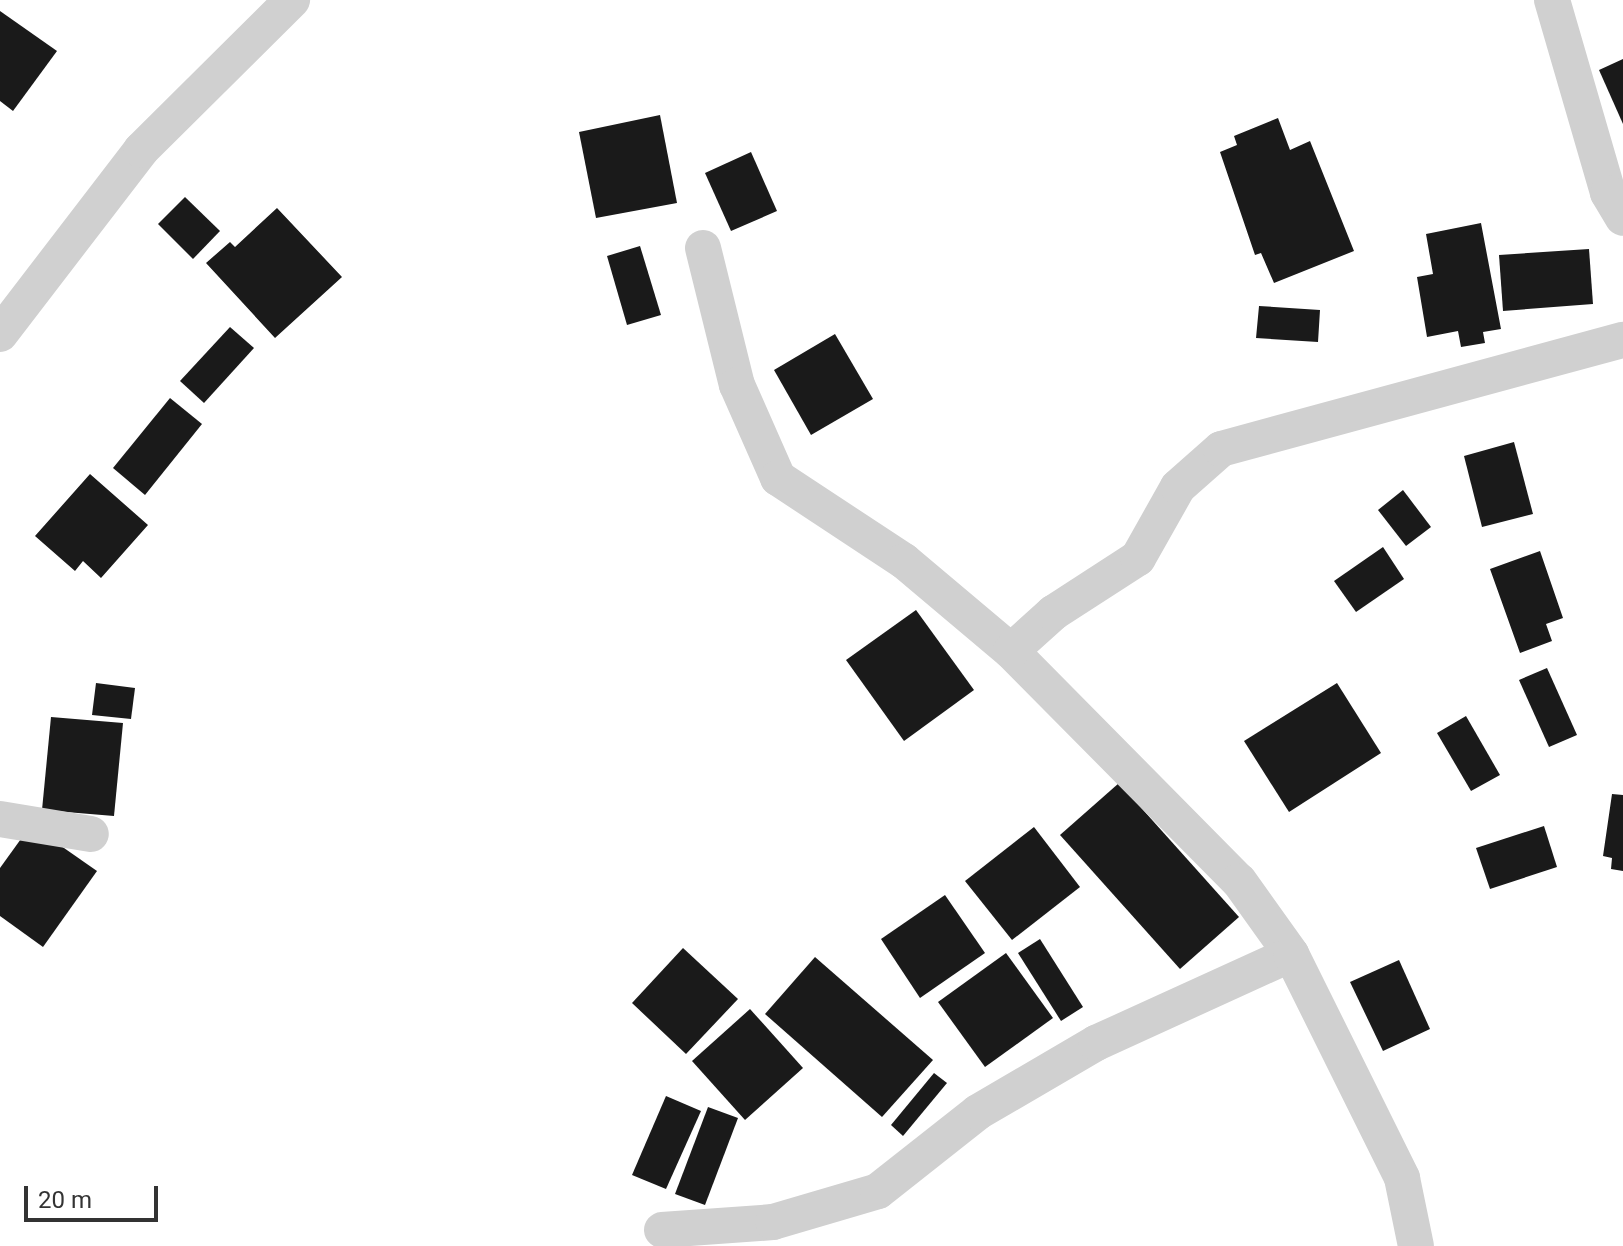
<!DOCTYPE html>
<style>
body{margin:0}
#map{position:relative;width:1623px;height:1246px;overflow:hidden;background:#fff;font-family:Roboto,sans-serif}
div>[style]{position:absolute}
.building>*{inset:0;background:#1a1a1a}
.minor>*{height:36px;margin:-18px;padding:0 18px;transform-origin:18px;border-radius:18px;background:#d0d0d0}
span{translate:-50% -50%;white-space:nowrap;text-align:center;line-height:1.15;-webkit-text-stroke:8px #fff;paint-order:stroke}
.scale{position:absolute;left:24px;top:1186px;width:134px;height:36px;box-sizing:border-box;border:4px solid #333;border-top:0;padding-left:10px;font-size:24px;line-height:28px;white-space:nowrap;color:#333;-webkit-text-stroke:6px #fff;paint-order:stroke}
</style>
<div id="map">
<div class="building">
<i style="clip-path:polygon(0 11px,57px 51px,13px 111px,0 101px)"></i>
<i style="clip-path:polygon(1623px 59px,1623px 124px,1599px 70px)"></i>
<i style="clip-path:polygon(660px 115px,677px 203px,596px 218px,579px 132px)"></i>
<i style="clip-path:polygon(1278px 118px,1290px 150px,1310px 141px,1354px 251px,1274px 283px,1261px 253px,1255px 255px,1220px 152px,1237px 145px,1234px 136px)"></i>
<i style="clip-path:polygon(751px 152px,777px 211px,731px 231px,705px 173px)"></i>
<i style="clip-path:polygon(185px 197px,220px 231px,193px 259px,158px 224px)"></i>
<i style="clip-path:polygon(277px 208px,342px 277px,275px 338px,206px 263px,230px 242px,235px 247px)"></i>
<i style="clip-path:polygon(1481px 223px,1501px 329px,1483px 332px,1485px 343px,1461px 347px,1458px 331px,1427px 337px,1417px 277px,1433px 274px,1426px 234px)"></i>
<i style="clip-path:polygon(640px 246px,661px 315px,627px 325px,607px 256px)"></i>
<i style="clip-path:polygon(1589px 249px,1593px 304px,1503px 311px,1499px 255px)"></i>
<i style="clip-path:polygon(1259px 306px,1320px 310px,1318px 342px,1256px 338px)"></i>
<i style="clip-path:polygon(230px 327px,254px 348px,204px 403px,180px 381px)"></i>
<i style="clip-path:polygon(835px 334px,873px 399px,811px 435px,774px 370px)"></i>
<i style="clip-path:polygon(170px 398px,202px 424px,145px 495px,113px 468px)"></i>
<i style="clip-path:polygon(1514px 442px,1533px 514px,1482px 527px,1464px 456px)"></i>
<i style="clip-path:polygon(90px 474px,148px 525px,101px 578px,83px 561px,75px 571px,35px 536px)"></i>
<i style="clip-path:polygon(1403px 490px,1431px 527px,1406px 546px,1378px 510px)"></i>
<i style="clip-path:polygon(1383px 547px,1404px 579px,1356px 612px,1334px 581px)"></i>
<i style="clip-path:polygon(1540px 551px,1563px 618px,1546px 624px,1552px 641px,1520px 653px,1490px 569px)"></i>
<i style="clip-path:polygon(916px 610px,974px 690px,904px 741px,846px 660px)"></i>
<i style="clip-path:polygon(1547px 668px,1577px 735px,1549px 747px,1519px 680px)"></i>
<i style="clip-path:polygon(96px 683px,135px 688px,131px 719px,92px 715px)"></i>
<i style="clip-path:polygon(1337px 683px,1381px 753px,1289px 812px,1244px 741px)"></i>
<i style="clip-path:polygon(1466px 716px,1500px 775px,1471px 791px,1437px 733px)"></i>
<i style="clip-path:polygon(51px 717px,123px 723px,114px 816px,42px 810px)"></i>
<i style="clip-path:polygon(1119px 783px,1239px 917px,1180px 969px,1060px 835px)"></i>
<i style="clip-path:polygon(1612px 794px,1623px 795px,1623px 871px,1611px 869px,1612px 858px,1603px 856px)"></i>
<i style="clip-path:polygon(31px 825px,97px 871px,43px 947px,0 916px,0 868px)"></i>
<i style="clip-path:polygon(1544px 826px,1557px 867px,1490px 889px,1476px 848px)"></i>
<i style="clip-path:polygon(1034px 827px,1080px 887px,1012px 940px,965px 881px)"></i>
<i style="clip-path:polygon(945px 895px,985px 953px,920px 998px,881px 939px)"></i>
<i style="clip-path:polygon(1040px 939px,1083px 1007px,1061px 1021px,1018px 953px)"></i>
<i style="clip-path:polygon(683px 948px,738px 999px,686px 1054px,632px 1003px)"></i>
<i style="clip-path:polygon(1006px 953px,1053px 1018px,985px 1067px,938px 1002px)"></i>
<i style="clip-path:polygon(815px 957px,933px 1060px,882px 1117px,765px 1014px)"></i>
<i style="clip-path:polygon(1399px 960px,1430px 1029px,1383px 1051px,1350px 982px)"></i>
<i style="clip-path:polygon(750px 1009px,803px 1068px,745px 1120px,692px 1061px)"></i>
<i style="clip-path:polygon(934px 1073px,947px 1083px,903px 1136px,891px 1125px)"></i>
<i style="clip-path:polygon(666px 1096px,701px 1111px,666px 1189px,632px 1175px)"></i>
<i style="clip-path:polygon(708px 1107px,738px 1118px,705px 1205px,675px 1194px)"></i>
</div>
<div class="minor">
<i style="left:1552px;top:0;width:201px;rotate:73.8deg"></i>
<i style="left:1608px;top:193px;width:29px;rotate:59deg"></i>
<i style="left:703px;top:248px;width:141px;rotate:76.1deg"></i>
<i style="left:737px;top:385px;width:102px;rotate:66.2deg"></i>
<i style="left:778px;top:478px;width:151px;rotate:33.4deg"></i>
<i style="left:904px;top:561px;width:140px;rotate:40.1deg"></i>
<i style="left:1011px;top:651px;width:324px;rotate:45.3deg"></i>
<i style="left:1239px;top:881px;width:90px;rotate:54.5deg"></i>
<i style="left:0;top:334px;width:232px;rotate:-52.5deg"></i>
<i style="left:141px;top:150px;width:213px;rotate:-44.8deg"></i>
<i style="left:1011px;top:651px;width:57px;rotate:-42.1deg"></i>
<i style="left:1053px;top:613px;width:101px;rotate:-32.9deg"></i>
<i style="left:1138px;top:558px;width:81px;rotate:-60.6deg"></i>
<i style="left:1178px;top:487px;width:57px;rotate:-41.5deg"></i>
<i style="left:1221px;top:449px;width:417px;rotate:-15.2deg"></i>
<i style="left:0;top:819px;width:92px;rotate:9.4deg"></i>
<i style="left:662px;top:1230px;width:111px;rotate:-4.1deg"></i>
<i style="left:773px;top:1222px;width:109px;rotate:-16.4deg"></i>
<i style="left:878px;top:1191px;width:127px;rotate:-38.3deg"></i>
<i style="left:978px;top:1112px;width:137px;rotate:-30.3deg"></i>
<i style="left:1096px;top:1043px;width:214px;rotate:-24.5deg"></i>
<i style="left:1291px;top:954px;width:250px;rotate:63.6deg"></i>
<i style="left:1402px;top:1178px;width:69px;rotate:78.4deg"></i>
</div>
<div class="scale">20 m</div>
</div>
